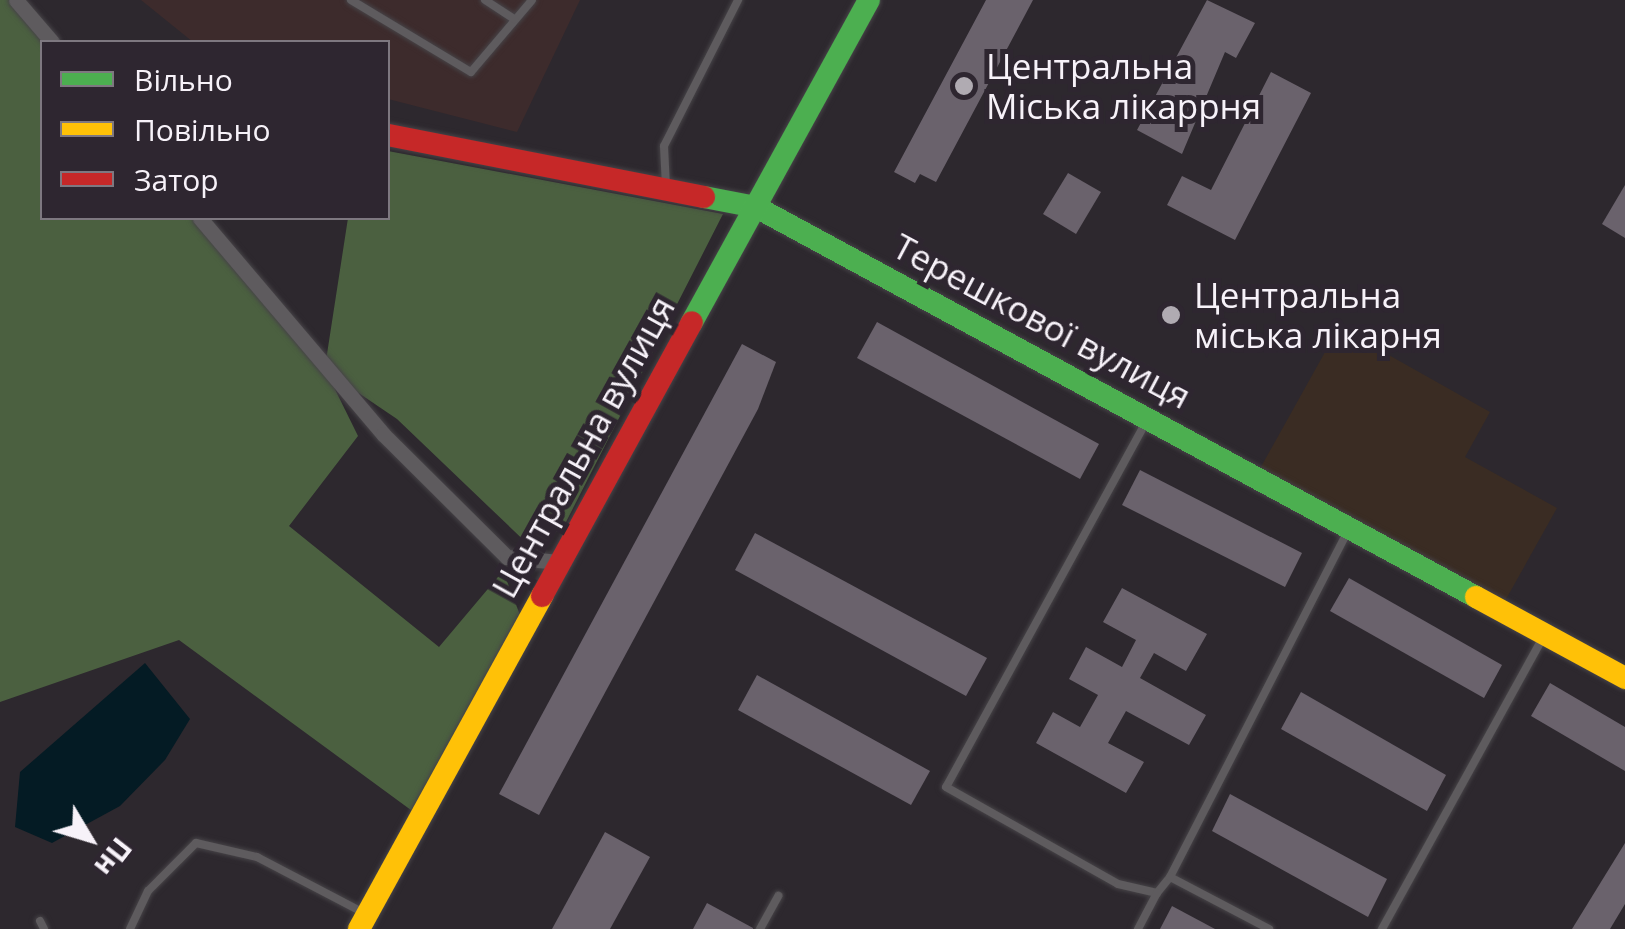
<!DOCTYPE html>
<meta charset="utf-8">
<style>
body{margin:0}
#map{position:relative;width:1625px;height:929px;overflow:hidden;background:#2d282e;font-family:"Open Sans",sans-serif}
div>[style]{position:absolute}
.commercial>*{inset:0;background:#3a2c23}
.industrial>*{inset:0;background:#3d2b2c}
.forest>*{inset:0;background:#4b6040}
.water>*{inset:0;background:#041b24}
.building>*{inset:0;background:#6a626c}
.roads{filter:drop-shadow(0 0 2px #464347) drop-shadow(0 0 2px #464347)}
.lane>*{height:8px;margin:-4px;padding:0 4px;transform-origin:4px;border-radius:4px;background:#5e5b5e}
.street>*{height:15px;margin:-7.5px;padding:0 7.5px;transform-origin:7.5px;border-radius:7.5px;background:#5e5b5e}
.fast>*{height:22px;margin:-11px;padding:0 11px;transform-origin:11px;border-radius:11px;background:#4caf50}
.slow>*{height:22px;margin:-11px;padding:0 11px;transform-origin:11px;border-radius:11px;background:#ffc107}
.jam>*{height:22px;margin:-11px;padding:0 11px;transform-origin:11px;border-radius:11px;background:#c62828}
.dots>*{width:28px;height:28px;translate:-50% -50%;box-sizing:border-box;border:5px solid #2e2630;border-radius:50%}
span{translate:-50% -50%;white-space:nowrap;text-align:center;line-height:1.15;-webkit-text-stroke:10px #2e2630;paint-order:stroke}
.poi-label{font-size:35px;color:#f7f2f9}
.left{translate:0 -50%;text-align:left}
.street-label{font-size:35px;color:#f7f2f9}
.legend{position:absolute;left:40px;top:40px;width:350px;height:180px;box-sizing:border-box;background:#2e2630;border:2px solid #7e7880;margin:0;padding:12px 18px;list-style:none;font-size:30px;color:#f7f2f9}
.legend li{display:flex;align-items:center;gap:20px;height:50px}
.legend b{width:50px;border:2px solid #7e7880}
.north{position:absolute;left:40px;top:789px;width:100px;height:100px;-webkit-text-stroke:8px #2e2630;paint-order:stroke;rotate:128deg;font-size:28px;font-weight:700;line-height:40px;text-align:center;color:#f7f2f9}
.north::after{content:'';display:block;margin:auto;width:35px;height:45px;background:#f7f2f9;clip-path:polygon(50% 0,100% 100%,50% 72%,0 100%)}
</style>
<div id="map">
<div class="commercial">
<i style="clip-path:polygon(1339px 327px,1490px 412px,1465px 457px,1557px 508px,1500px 610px,1257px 474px)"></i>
</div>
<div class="industrial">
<i style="clip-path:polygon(141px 0,580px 0,517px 132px,388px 99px,388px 42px,193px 42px)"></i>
</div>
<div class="forest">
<i style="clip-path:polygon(0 0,16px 0,52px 42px,42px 42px,42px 218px,200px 218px,325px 367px,348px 218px,388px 218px,388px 151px,723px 214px,566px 522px,536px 552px,397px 419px,326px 371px,358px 436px,289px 526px,439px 647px,503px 571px,522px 620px,415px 813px,179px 640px,0 702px)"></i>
</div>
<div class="water">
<i style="clip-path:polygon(145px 663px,190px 719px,165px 760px,120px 806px,52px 843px,15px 827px,20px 772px)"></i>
</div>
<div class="building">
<i style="clip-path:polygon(986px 0,1033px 0,936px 182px,920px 174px,915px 183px,894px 172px)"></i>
<i style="clip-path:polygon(1207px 0,1255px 23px,1236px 58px,1225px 52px,1182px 154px,1137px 130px)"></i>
<i style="clip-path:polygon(1271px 72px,1311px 93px,1235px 240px,1167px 205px,1182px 176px,1211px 190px)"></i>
<i style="clip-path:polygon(1068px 173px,1101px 192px,1076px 234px,1043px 214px)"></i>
<i style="clip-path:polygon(1625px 185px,1625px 238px,1602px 224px)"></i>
<i style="clip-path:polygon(877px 322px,1099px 444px,1080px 479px,857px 358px)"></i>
<i style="clip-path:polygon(742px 344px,776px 362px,758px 409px,539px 815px,499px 794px)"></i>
<i style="clip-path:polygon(1140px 470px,1302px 553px,1285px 587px,1122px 505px)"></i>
<i style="clip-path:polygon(755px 533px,987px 658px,966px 696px,735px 570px)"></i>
<i style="clip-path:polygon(1349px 578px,1502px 665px,1484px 698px,1330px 611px)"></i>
<i style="clip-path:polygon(1122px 588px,1207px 634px,1186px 671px,1154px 653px,1140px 678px,1206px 715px,1189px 745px,1126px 711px,1108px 743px,1144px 762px,1126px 793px,1036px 743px,1053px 712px,1080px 727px,1098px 695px,1069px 679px,1086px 647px,1122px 667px,1136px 640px,1103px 622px)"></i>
<i style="clip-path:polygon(757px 675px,930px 771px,911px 805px,738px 710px)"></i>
<i style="clip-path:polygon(1550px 683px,1625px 727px,1625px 771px,1531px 716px)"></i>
<i style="clip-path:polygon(1301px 692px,1446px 775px,1427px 811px,1281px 729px)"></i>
<i style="clip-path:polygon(1230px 794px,1387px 879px,1368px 917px,1212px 831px)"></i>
<i style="clip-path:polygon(605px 832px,650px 857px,610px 929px,552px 929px)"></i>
<i style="clip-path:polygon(1625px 843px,1625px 904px,1610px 929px,1572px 929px)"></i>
<i style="clip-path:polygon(707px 903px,753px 928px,753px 929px,693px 929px)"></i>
<i style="clip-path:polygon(1172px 906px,1215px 929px,1160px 929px)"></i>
</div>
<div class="roads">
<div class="lane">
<i style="left:351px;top:0;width:140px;rotate:31deg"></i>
<i style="left:471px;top:72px;width:94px;rotate:-49.7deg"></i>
<i style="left:485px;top:0;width:35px;rotate:33deg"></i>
<i style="left:666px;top:187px;width:41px;rotate:-92.8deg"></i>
<i style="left:664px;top:146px;width:164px;rotate:-63.1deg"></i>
<i style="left:1146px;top:422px;width:416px;rotate:118.7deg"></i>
<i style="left:946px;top:787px;width:197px;rotate:29.4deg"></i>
<i style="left:1118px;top:884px;width:40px;rotate:13deg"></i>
<i style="left:1157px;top:893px;width:21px;rotate:-51deg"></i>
<i style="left:1170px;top:877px;width:391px;rotate:-62.8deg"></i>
<i style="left:1170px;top:877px;width:112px;rotate:27.7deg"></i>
<i style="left:40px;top:921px;width:9px;rotate:63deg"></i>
<i style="left:130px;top:929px;width:42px;rotate:-64.7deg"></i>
<i style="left:148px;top:891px;width:68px;rotate:-45deg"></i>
<i style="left:196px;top:843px;width:63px;rotate:12.9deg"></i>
<i style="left:257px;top:857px;width:123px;rotate:27.6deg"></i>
<i style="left:760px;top:929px;width:38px;rotate:-61deg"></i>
<i style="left:1138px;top:929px;width:41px;rotate:-62.2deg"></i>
<i style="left:1382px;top:929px;width:331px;rotate:-61.1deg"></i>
</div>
<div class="street">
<i style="left:16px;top:0;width:55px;rotate:49.4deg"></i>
<i style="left:200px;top:218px;width:283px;rotate:49.7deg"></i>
<i style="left:383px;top:434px;width:175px;rotate:44.8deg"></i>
<i style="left:507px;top:557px;width:52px;rotate:5.5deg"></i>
</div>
<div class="fast">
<i style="left:704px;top:197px;width:53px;rotate:10.9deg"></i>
<i style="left:756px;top:207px;width:819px;rotate:28.44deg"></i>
<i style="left:692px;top:322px;width:367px;rotate:-61.2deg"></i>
</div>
<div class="slow">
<i style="left:1476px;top:597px;width:170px;rotate:28.5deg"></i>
<i style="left:359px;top:929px;width:380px;rotate:-61.2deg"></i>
</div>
<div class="jam">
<i style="left:388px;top:135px;width:322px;rotate:11.1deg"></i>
<i style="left:542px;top:596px;width:312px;rotate:-61.3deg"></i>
</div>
</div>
<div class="dots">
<i style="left:964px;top:86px;background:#b0abb2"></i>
<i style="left:1171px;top:315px;background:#b0abb2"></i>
</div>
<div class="poi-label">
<span class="left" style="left:986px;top:86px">Центральна<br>Міська лікаррня</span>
<span class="left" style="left:1194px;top:315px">Центральна<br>міська лікарня</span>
</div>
<div class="street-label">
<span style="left:1042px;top:321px;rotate:28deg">Терешкової вулиця</span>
<span style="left:583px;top:447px;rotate:-61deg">Центральна вулиця</span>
</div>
<ul class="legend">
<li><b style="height:12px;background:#4caf50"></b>Вільно</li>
<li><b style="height:12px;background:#ffc107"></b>Повільно</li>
<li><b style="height:12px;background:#c62828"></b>Затор</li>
</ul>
<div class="north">Пн</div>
</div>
